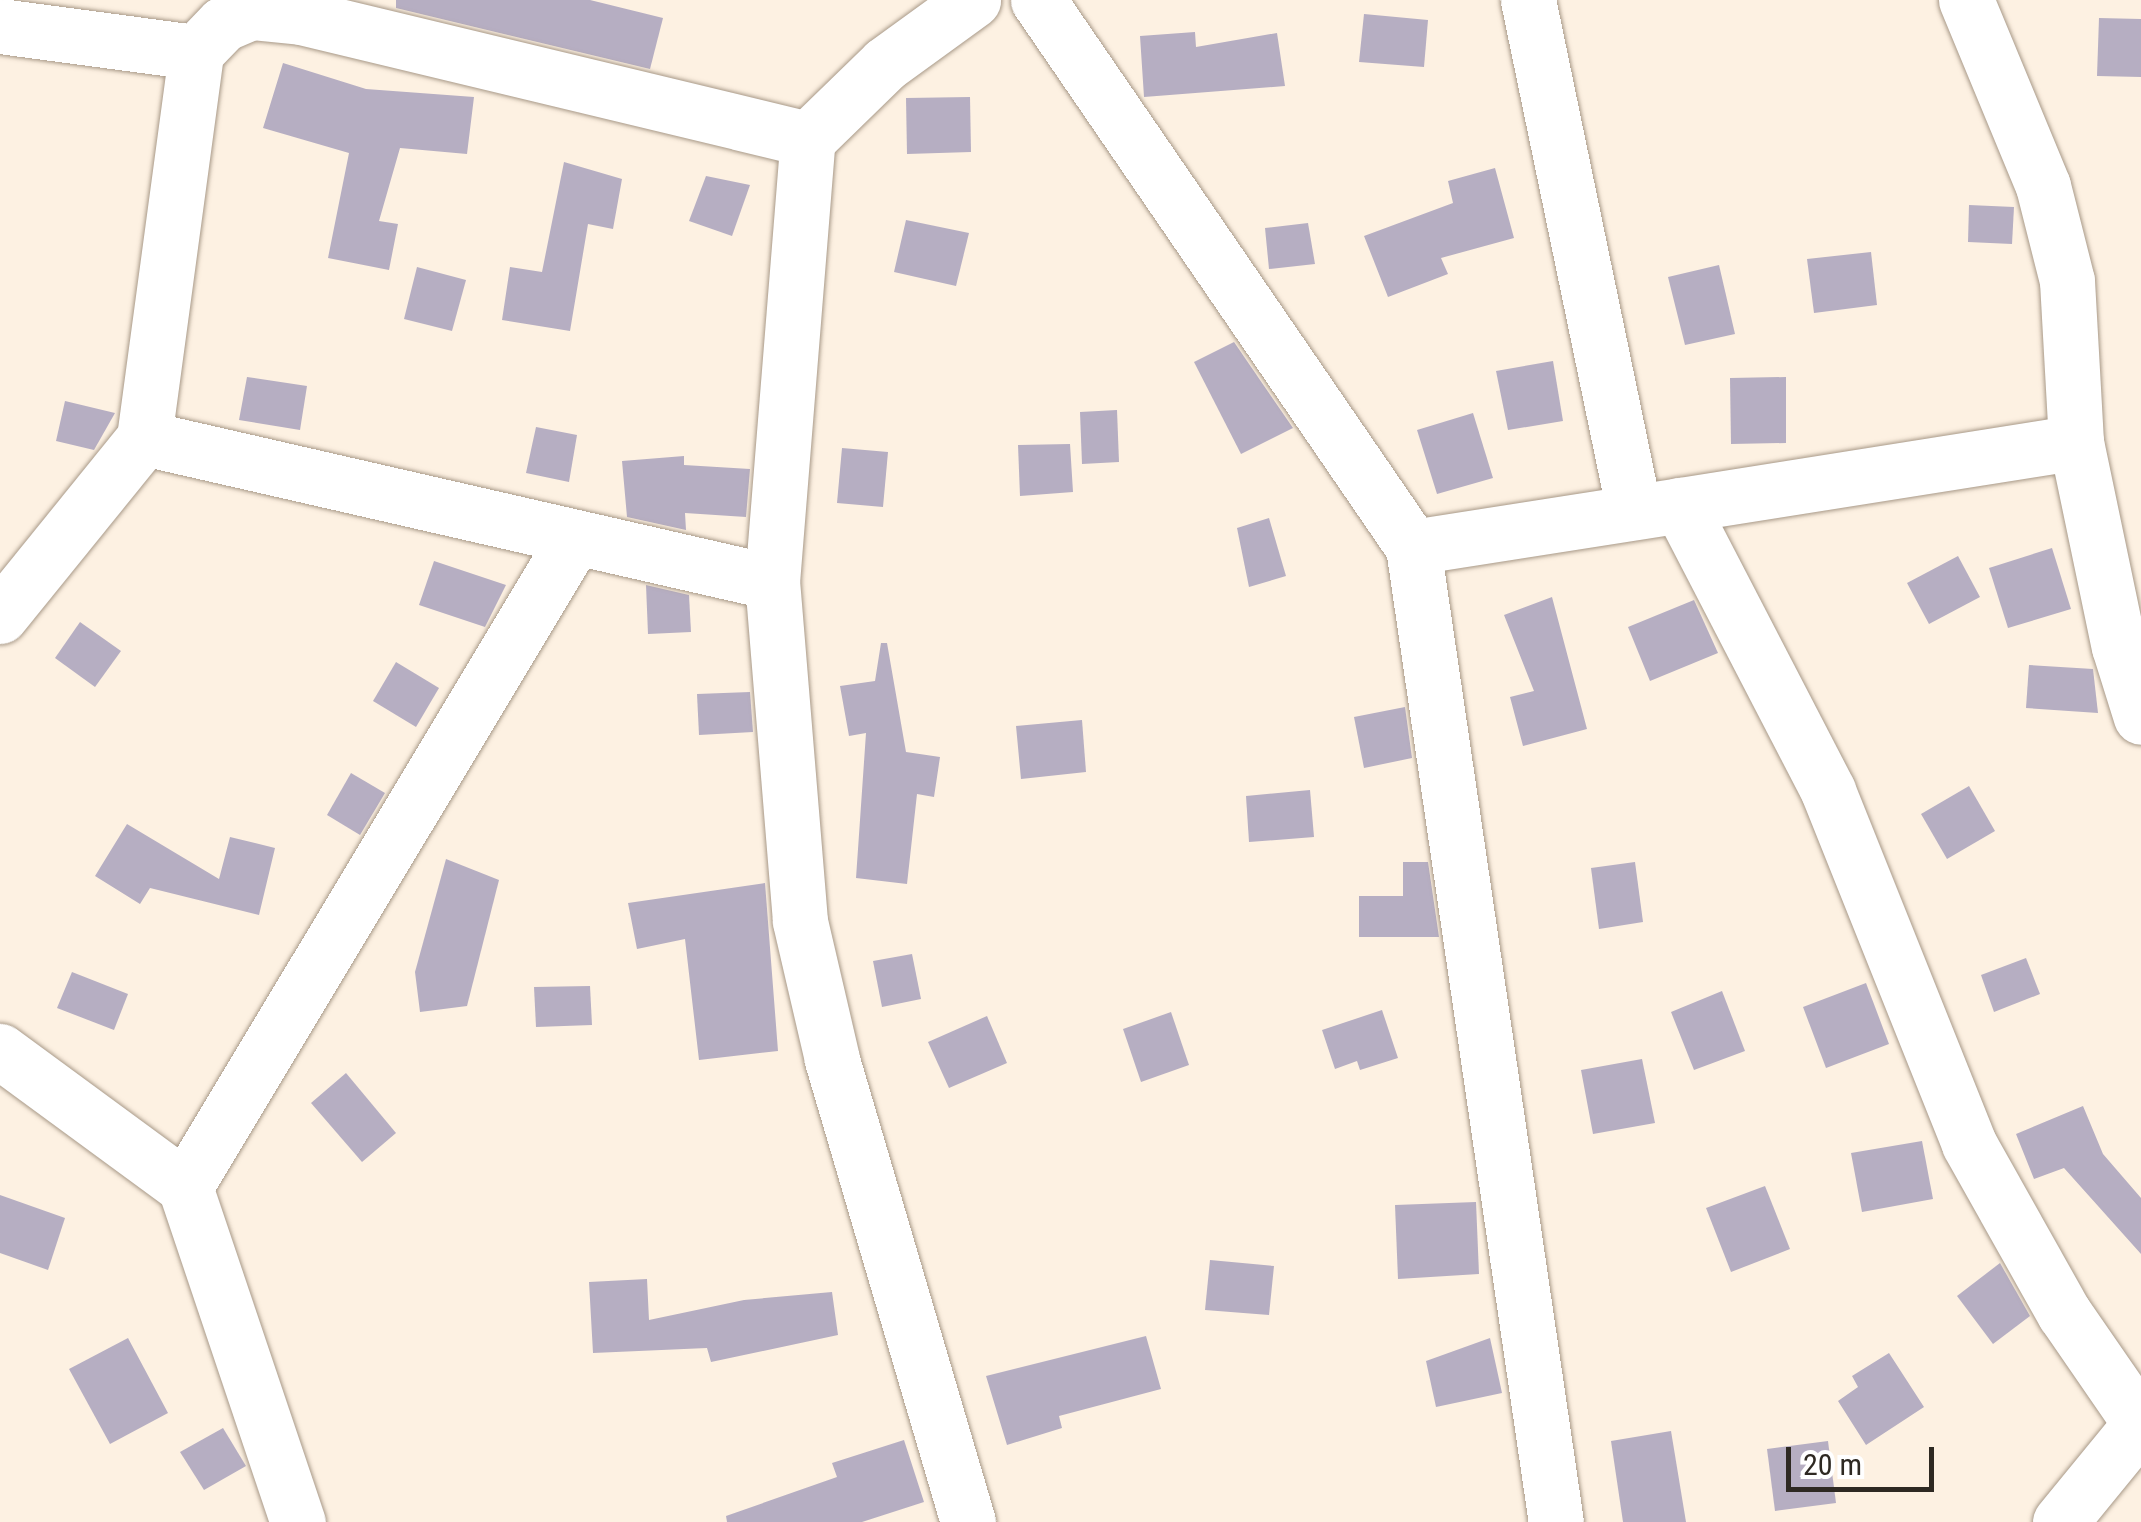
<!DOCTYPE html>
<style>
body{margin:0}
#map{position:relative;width:2141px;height:1522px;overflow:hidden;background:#fdf1e2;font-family:"Roboto Condensed",sans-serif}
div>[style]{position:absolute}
.building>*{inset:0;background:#b6aec2}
.roads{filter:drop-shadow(0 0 2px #a89988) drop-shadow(0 0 2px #a89988)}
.minor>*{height:55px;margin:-27.5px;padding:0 27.5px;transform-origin:27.5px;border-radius:27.5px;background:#fff}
span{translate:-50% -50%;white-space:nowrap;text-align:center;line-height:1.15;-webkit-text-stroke:8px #fff;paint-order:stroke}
.scale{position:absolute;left:1786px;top:1447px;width:148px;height:45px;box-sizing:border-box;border:5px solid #2e2922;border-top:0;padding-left:12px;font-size:30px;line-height:35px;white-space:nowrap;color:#2e2922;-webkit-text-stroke:8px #fff;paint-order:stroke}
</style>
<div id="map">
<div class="building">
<i style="clip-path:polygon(396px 0,590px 0,663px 18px,650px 69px,396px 8px)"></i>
<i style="clip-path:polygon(1364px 14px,1428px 20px,1424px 67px,1359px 62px)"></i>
<i style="clip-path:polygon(2099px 18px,2141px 19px,2141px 77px,2097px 76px)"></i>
<i style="clip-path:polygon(1195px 32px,1196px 47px,1277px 33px,1285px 86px,1144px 97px,1140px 36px)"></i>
<i style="clip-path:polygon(283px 63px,366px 89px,474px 97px,467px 154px,400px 148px,379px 221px,398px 224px,389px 270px,328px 258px,349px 153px,263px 128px)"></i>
<i style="clip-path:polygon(970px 97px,971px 152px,907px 154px,906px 98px)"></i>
<i style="clip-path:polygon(564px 162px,622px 179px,613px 229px,588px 224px,570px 331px,502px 320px,510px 267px,542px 272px)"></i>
<i style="clip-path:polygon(1495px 168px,1514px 238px,1441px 258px,1448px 274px,1388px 297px,1364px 236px,1453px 203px,1448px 181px)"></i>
<i style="clip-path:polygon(706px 176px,750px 185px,732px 236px,689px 221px)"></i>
<i style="clip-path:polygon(1969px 205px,2014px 207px,2012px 244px,1968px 242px)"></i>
<i style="clip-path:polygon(906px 220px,969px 233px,956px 286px,894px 272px)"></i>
<i style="clip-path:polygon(1308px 223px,1315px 264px,1269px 269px,1265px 228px)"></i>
<i style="clip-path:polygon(1871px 252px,1877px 305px,1814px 313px,1807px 259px)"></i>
<i style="clip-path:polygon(1719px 265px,1735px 334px,1685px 345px,1668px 277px)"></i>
<i style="clip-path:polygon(417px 267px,466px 280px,452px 331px,404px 319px)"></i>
<i style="clip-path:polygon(1234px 342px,1293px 428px,1241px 454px,1194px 362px)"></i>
<i style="clip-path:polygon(1553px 361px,1563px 421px,1508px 430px,1496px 371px)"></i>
<i style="clip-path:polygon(247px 377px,307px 386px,300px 430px,239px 420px)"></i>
<i style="clip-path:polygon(1786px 377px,1786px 443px,1731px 444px,1730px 378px)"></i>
<i style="clip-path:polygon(65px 401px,115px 413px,94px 450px,56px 441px)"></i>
<i style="clip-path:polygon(1117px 410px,1119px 462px,1082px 464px,1080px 412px)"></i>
<i style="clip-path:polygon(1473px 413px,1493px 478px,1437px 494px,1417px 430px)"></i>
<i style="clip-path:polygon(536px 427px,577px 435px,569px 482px,526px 473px)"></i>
<i style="clip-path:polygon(1070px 444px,1073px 492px,1020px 496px,1018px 445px)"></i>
<i style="clip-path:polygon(842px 448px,888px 452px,883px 507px,837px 503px)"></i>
<i style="clip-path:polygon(684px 456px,684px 465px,750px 469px,746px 517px,685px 513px,686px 530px,627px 517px,622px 461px)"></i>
<i style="clip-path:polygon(1269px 518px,1286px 576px,1249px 587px,1237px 528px)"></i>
<i style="clip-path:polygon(2052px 548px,2071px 609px,2008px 628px,1989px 568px)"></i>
<i style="clip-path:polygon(1958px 556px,1980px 597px,1929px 624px,1907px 583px)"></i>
<i style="clip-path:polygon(434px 561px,506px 585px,485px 627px,419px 605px)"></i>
<i style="clip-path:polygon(646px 585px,689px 595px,691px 632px,648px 634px)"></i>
<i style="clip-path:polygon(1552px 597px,1587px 729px,1523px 746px,1510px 697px,1534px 691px,1504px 615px)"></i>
<i style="clip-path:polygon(1694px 600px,1718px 653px,1650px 681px,1628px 627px)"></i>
<i style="clip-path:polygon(80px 622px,121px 651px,95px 687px,55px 658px)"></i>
<i style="clip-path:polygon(881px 643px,887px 643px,906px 752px,940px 757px,934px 797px,917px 794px,907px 884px,856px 878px,866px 733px,849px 736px,840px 686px,875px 681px)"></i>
<i style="clip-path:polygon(396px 662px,439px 688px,416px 727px,373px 701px)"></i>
<i style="clip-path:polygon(2029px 665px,2093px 669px,2098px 713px,2026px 708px)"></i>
<i style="clip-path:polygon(750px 692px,753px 732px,699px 735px,697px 694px)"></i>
<i style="clip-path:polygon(1405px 707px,1412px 758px,1364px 768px,1354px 717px)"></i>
<i style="clip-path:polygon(1082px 720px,1086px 772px,1021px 779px,1016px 726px)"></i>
<i style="clip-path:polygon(351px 773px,385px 793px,360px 835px,327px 815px)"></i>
<i style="clip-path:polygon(1969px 786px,1995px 831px,1947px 859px,1921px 814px)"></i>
<i style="clip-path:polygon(1310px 790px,1314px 837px,1249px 842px,1246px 796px)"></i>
<i style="clip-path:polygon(127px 824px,219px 879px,230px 837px,275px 848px,259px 915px,150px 888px,140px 904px,95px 876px)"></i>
<i style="clip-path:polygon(446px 859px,499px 880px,467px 1006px,420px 1012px,415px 972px)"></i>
<i style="clip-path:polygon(1403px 862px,1428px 862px,1439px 937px,1359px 937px,1359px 896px,1403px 896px)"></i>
<i style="clip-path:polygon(1635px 862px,1643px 922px,1599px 929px,1591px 868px)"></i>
<i style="clip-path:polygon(765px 883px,778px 1051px,699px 1060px,685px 939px,637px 949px,628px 903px)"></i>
<i style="clip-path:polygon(912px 954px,921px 999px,882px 1007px,873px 961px)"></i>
<i style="clip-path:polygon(2026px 958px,2040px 994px,1994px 1012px,1981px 975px)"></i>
<i style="clip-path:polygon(72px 972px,128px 994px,114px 1030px,57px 1008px)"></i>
<i style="clip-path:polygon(1866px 983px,1889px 1044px,1826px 1068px,1803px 1007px)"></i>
<i style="clip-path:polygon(590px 986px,592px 1025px,536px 1027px,534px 987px)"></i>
<i style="clip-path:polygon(1722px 991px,1745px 1051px,1694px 1070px,1671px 1012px)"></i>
<i style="clip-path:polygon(1382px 1010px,1398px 1058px,1360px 1070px,1357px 1061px,1335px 1069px,1322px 1030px)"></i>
<i style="clip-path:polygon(1171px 1012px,1189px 1065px,1141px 1082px,1123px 1029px)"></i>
<i style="clip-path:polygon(987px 1016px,1007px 1063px,949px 1088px,928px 1042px)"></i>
<i style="clip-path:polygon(1642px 1059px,1655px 1123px,1593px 1134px,1581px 1070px)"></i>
<i style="clip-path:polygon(346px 1073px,396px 1133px,362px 1162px,311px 1103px)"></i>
<i style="clip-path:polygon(2083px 1106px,2103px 1154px,2141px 1198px,2141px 1254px,2064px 1168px,2034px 1179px,2016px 1134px)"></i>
<i style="clip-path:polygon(1922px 1141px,1933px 1199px,1862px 1212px,1851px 1153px)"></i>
<i style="clip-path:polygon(1765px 1186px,1790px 1249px,1731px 1272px,1706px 1208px)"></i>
<i style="clip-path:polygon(0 1195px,65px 1218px,48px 1270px,0 1253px)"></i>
<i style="clip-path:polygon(1476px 1202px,1479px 1274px,1398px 1279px,1395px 1205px)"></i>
<i style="clip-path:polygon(1210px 1260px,1274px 1266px,1269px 1315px,1205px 1310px)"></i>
<i style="clip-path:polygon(2000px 1263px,2030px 1316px,1993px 1344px,1957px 1296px)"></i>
<i style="clip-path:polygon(647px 1279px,649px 1320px,744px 1300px,832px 1292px,838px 1335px,711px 1362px,707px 1348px,593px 1353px,589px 1282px)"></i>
<i style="clip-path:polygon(1146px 1336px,1161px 1389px,1059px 1416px,1062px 1428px,1007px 1445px,986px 1376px)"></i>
<i style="clip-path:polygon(128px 1338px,168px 1413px,110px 1444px,69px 1369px)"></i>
<i style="clip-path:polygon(1490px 1338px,1502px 1393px,1436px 1407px,1426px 1361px)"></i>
<i style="clip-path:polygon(1889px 1353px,1924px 1407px,1866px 1445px,1838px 1401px,1858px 1387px,1852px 1376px)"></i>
<i style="clip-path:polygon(223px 1428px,246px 1466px,204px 1490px,180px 1452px)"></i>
<i style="clip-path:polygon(1671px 1431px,1686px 1522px,1623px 1522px,1611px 1441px)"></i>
<i style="clip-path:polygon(904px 1440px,924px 1502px,862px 1522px,727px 1522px,726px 1516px,837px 1477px,832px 1463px)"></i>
<i style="clip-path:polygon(1828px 1441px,1836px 1503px,1775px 1511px,1767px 1449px)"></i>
</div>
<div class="roads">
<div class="minor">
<i style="left:1038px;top:0;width:663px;rotate:55.57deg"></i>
<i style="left:1413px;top:547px;width:985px;rotate:81.66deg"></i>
<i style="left:1528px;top:0;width:522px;rotate:78.28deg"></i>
<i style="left:1966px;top:0;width:201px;rotate:67.5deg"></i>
<i style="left:2043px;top:186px;width:98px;rotate:75.8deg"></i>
<i style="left:2067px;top:281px;width:161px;rotate:86.8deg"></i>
<i style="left:2076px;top:442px;width:209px;rotate:78.2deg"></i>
<i style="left:2119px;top:647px;width:73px;rotate:72.6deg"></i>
<i style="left:0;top:26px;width:198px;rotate:7.6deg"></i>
<i style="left:144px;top:438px;width:644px;rotate:12.91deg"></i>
<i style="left:1680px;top:505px;width:401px;rotate:-9deg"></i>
<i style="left:1413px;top:547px;width:270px;rotate:-8.9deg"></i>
<i style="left:1680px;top:505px;width:322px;rotate:62.6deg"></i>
<i style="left:1828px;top:791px;width:380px;rotate:68.2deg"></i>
<i style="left:1969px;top:1144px;width:194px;rotate:60.7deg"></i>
<i style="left:2064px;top:1313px;width:134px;rotate:55.4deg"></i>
<i style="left:0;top:616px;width:229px;rotate:-51deg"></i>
<i style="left:144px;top:438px;width:389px;rotate:-82.3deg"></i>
<i style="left:196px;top:52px;width:39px;rotate:-46deg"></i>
<i style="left:223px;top:24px;width:30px;rotate:-23deg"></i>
<i style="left:251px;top:12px;width:50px;rotate:5.7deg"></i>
<i style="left:301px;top:17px;width:521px;rotate:13.53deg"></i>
<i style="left:0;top:1051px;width:230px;rotate:36.3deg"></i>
<i style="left:185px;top:1187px;width:354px;rotate:71.4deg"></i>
<i style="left:185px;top:1187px;width:756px;rotate:-59.02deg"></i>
<i style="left:968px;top:1522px;width:483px;rotate:-106.4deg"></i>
<i style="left:832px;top:1059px;width:142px;rotate:-103.1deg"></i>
<i style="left:800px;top:921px;width:340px;rotate:-94.7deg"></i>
<i style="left:772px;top:582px;width:444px;rotate:-85.4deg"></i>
<i style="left:808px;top:139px;width:107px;rotate:-44.2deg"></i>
<i style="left:885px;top:64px;width:109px;rotate:-36deg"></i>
<i style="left:2060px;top:1522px;width:128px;rotate:-50.7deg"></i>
</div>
</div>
<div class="scale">20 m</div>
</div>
